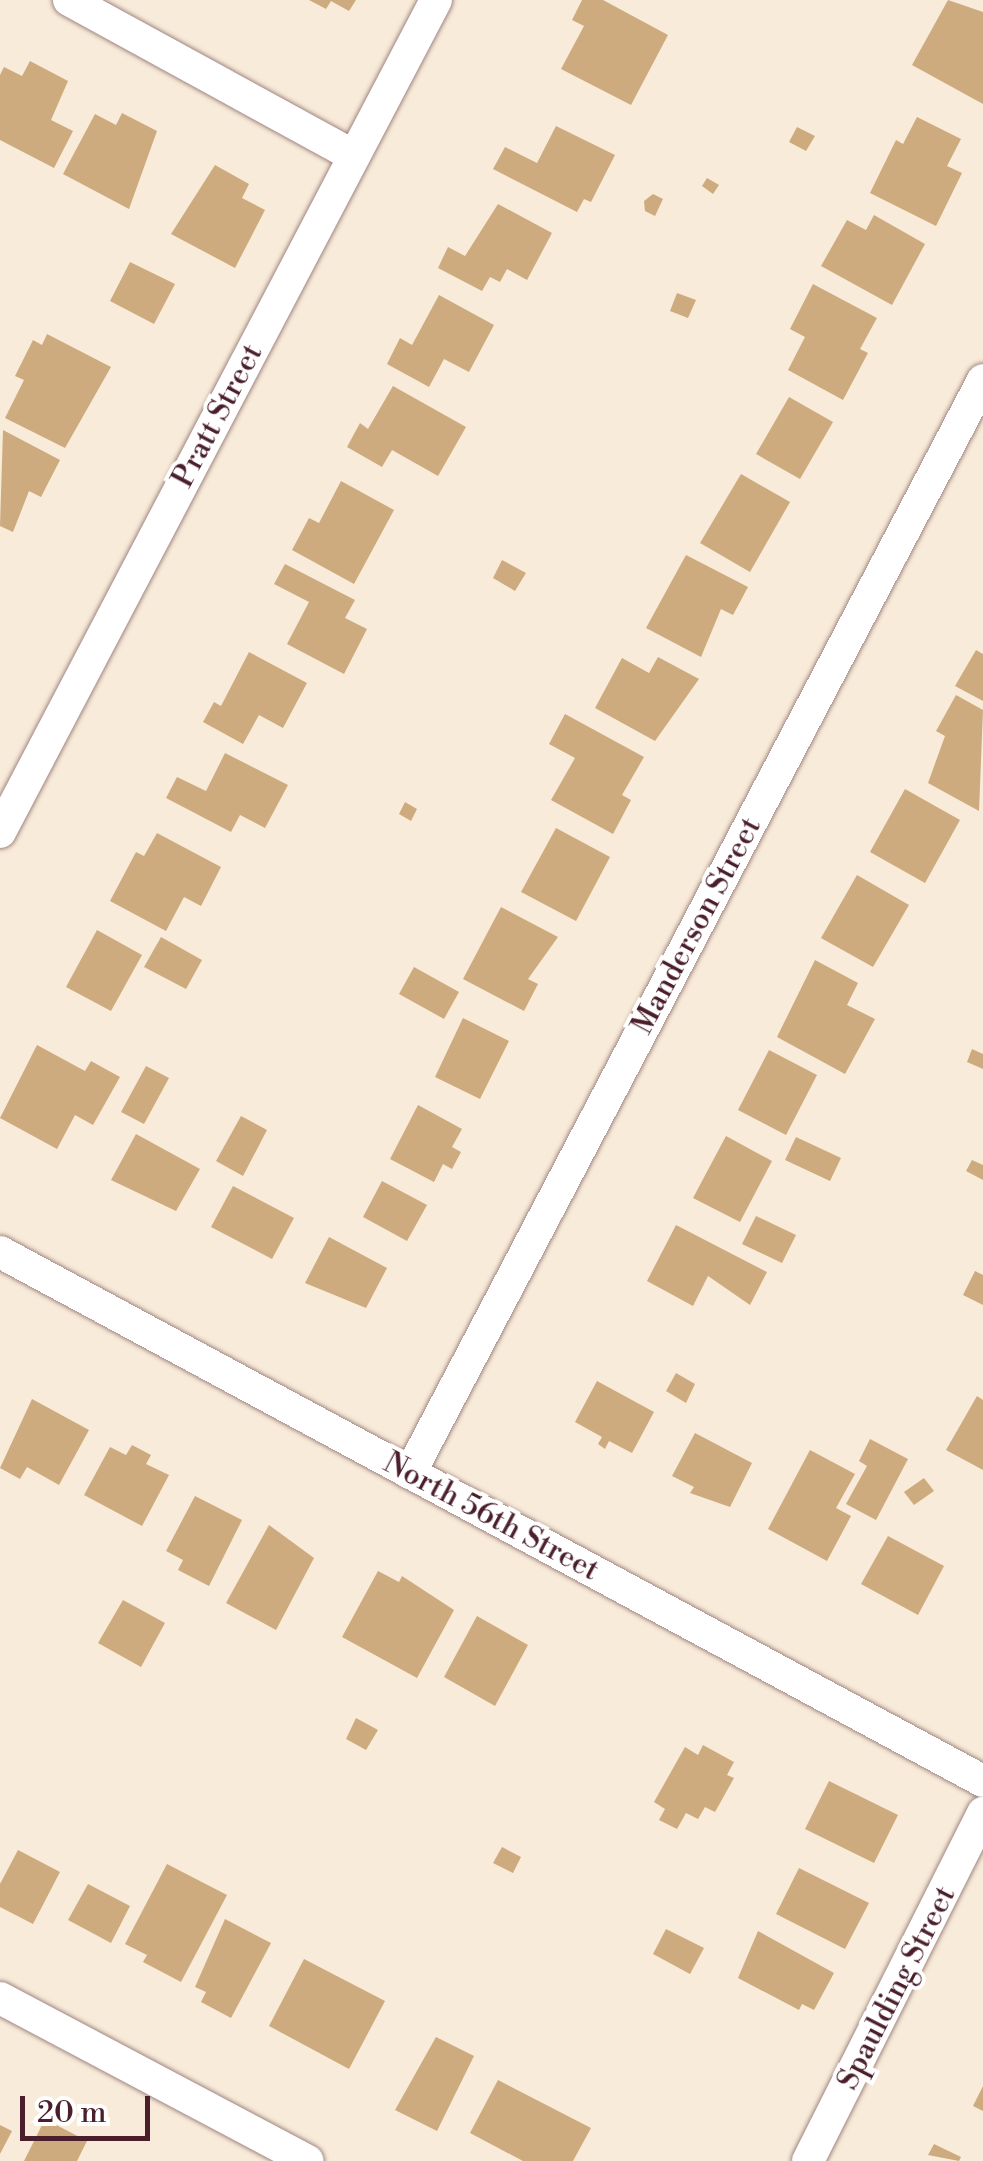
<!DOCTYPE html>
<style>
body{margin:0}
#map{position:relative;width:983px;height:2161px;overflow:hidden;background:#f8ebd9;font-family:"Libre Bodoni",serif}
div>[style]{position:absolute}
.building>*{inset:0;background:#ceab7e}
.roads{filter:drop-shadow(0 0 2px #a18582) drop-shadow(0 0 2px #a18582)}
.street>*{height:32px;margin:-16px;padding:0 16px;transform-origin:16px;border-radius:16px;background:#fff}
span{translate:-50% -50%;white-space:nowrap;text-align:center;line-height:1.15;-webkit-text-stroke:8px #fff;paint-order:stroke}
.street-label{font-size:30px;color:#4a1f2b}
.scale{position:absolute;left:20px;top:2096px;width:130px;height:45px;box-sizing:border-box;border:5px solid #4a1f2b;border-top:0;padding-left:12px;font-size:30px;line-height:35px;white-space:nowrap;color:#4a1f2b;-webkit-text-stroke:8px #fff;paint-order:stroke}
</style>
<div id="map">
<div class="building">
<i style="clip-path:polygon(309px 0,356px 0,349px 11px,331px 1px,326px 9px)"></i>
<i style="clip-path:polygon(582px 0,603px 0,668px 35px,631px 105px,561px 69px,584px 26px,572px 20px)"></i>
<i style="clip-path:polygon(948px 0,983px 12px,983px 104px,912px 65px)"></i>
<i style="clip-path:polygon(30px 61px,68px 81px,51px 120px,73px 131px,54px 168px,0 140px,0 75px,4px 67px,22px 76px)"></i>
<i style="clip-path:polygon(122px 113px,157px 131px,129px 209px,63px 174px,95px 114px,116px 125px)"></i>
<i style="clip-path:polygon(917px 117px,961px 139px,947px 166px,962px 173px,936px 226px,870px 193px,896px 140px,903px 144px)"></i>
<i style="clip-path:polygon(556px 126px,615px 155px,591px 202px,584px 199px,577px 212px,493px 169px,505px 147px,537px 163px)"></i>
<i style="clip-path:polygon(797px 127px,815px 136px,806px 151px,789px 142px)"></i>
<i style="clip-path:polygon(215px 165px,249px 184px,242px 198px,265px 210px,235px 268px,171px 234px)"></i>
<i style="clip-path:polygon(707px 178px,719px 185px,713px 194px,702px 186px)"></i>
<i style="clip-path:polygon(653px 194px,663px 199px,655px 216px,645px 211px,644px 201px)"></i>
<i style="clip-path:polygon(498px 204px,552px 233px,527px 280px,507px 269px,500px 282px,490px 277px,482px 291px,438px 268px,448px 247px,465px 256px)"></i>
<i style="clip-path:polygon(874px 215px,925px 244px,892px 305px,821px 266px,847px 220px,866px 230px)"></i>
<i style="clip-path:polygon(130px 262px,175px 284px,154px 324px,110px 301px)"></i>
<i style="clip-path:polygon(813px 284px,877px 318px,860px 349px,868px 353px,843px 400px,788px 370px,805px 337px,790px 329px)"></i>
<i style="clip-path:polygon(677px 293px,696px 300px,688px 318px,670px 311px)"></i>
<i style="clip-path:polygon(439px 295px,494px 325px,469px 372px,444px 359px,429px 387px,387px 364px,400px 338px,412px 345px)"></i>
<i style="clip-path:polygon(47px 334px,111px 367px,65px 448px,5px 418px,24px 380px,15px 376px,33px 340px,42px 345px)"></i>
<i style="clip-path:polygon(393px 386px,466px 427px,438px 476px,392px 450px,382px 467px,347px 447px,360px 423px,368px 429px)"></i>
<i style="clip-path:polygon(789px 397px,833px 422px,800px 479px,756px 454px)"></i>
<i style="clip-path:polygon(3px 430px,60px 460px,41px 497px,29px 491px,13px 532px,0 526px)"></i>
<i style="clip-path:polygon(741px 474px,790px 502px,750px 572px,700px 543px)"></i>
<i style="clip-path:polygon(341px 481px,394px 510px,354px 584px,292px 550px,309px 518px,319px 523px)"></i>
<i style="clip-path:polygon(686px 555px,748px 587px,733px 615px,721px 609px,701px 657px,646px 628px)"></i>
<i style="clip-path:polygon(502px 560px,526px 573px,515px 591px,493px 578px)"></i>
<i style="clip-path:polygon(285px 564px,355px 600px,345px 618px,367px 629px,344px 674px,287px 644px,309px 602px,274px 584px)"></i>
<i style="clip-path:polygon(976px 650px,983px 654px,983px 701px,955px 686px)"></i>
<i style="clip-path:polygon(249px 652px,307px 683px,283px 728px,259px 715px,243px 744px,203px 722px,214px 702px,221px 706px)"></i>
<i style="clip-path:polygon(658px 657px,699px 679px,655px 741px,595px 708px,622px 658px,649px 673px)"></i>
<i style="clip-path:polygon(956px 695px,983px 710px,979px 811px,928px 783px,945px 736px,936px 731px)"></i>
<i style="clip-path:polygon(565px 714px,644px 757px,622px 795px,631px 800px,613px 834px,551px 800px,575px 758px,549px 744px)"></i>
<i style="clip-path:polygon(225px 753px,288px 785px,265px 828px,240px 815px,231px 832px,166px 798px,177px 777px,206px 791px)"></i>
<i style="clip-path:polygon(905px 789px,960px 820px,925px 883px,870px 852px)"></i>
<i style="clip-path:polygon(405px 802px,417px 809px,411px 821px,399px 814px)"></i>
<i style="clip-path:polygon(556px 828px,610px 857px,576px 921px,521px 892px)"></i>
<i style="clip-path:polygon(157px 833px,221px 867px,201px 906px,184px 897px,166px 931px,110px 901px,136px 852px,144px 856px)"></i>
<i style="clip-path:polygon(857px 875px,909px 905px,873px 967px,821px 938px)"></i>
<i style="clip-path:polygon(501px 907px,558px 937px,528px 979px,538px 984px,524px 1011px,463px 979px)"></i>
<i style="clip-path:polygon(97px 930px,142px 955px,111px 1011px,66px 987px)"></i>
<i style="clip-path:polygon(161px 937px,202px 960px,186px 989px,144px 967px)"></i>
<i style="clip-path:polygon(815px 960px,858px 983px,847px 1005px,875px 1019px,845px 1074px,777px 1037px)"></i>
<i style="clip-path:polygon(414px 967px,459px 992px,444px 1019px,399px 994px)"></i>
<i style="clip-path:polygon(463px 1018px,509px 1041px,480px 1099px,435px 1077px)"></i>
<i style="clip-path:polygon(37px 1045px,85px 1071px,91px 1061px,120px 1077px,93px 1125px,75px 1115px,57px 1149px,0 1118px)"></i>
<i style="clip-path:polygon(972px 1049px,983px 1054px,983px 1069px,967px 1062px)"></i>
<i style="clip-path:polygon(769px 1050px,817px 1075px,786px 1135px,738px 1110px)"></i>
<i style="clip-path:polygon(146px 1066px,169px 1078px,144px 1124px,121px 1112px)"></i>
<i style="clip-path:polygon(418px 1105px,462px 1129px,452px 1147px,461px 1152px,452px 1169px,443px 1164px,434px 1182px,390px 1159px)"></i>
<i style="clip-path:polygon(241px 1116px,267px 1130px,243px 1176px,216px 1161px)"></i>
<i style="clip-path:polygon(136px 1134px,200px 1169px,176px 1211px,111px 1180px)"></i>
<i style="clip-path:polygon(726px 1136px,772px 1161px,740px 1222px,693px 1198px)"></i>
<i style="clip-path:polygon(796px 1137px,841px 1158px,830px 1181px,785px 1160px)"></i>
<i style="clip-path:polygon(972px 1160px,983px 1165px,983px 1180px,966px 1171px)"></i>
<i style="clip-path:polygon(382px 1181px,427px 1205px,407px 1241px,363px 1217px)"></i>
<i style="clip-path:polygon(233px 1186px,294px 1218px,272px 1259px,211px 1227px)"></i>
<i style="clip-path:polygon(756px 1216px,796px 1235px,782px 1263px,742px 1244px)"></i>
<i style="clip-path:polygon(676px 1225px,767px 1272px,750px 1305px,708px 1276px,693px 1306px,647px 1281px)"></i>
<i style="clip-path:polygon(329px 1237px,387px 1268px,366px 1308px,305px 1283px)"></i>
<i style="clip-path:polygon(975px 1271px,983px 1275px,983px 1305px,963px 1295px)"></i>
<i style="clip-path:polygon(676px 1373px,695px 1384px,686px 1403px,666px 1391px)"></i>
<i style="clip-path:polygon(597px 1381px,654px 1412px,632px 1453px,609px 1441px,605px 1449px,598px 1444px,602px 1437px,575px 1422px)"></i>
<i style="clip-path:polygon(977px 1396px,983px 1400px,983px 1470px,946px 1450px)"></i>
<i style="clip-path:polygon(32px 1399px,89px 1430px,59px 1485px,27px 1467px,20px 1479px,0 1468px)"></i>
<i style="clip-path:polygon(695px 1433px,752px 1463px,730px 1507px,690px 1493px,694px 1487px,672px 1476px)"></i>
<i style="clip-path:polygon(870px 1439px,908px 1459px,876px 1520px,846px 1504px,867px 1466px,859px 1461px)"></i>
<i style="clip-path:polygon(132px 1445px,151px 1455px,146px 1464px,169px 1475px,142px 1526px,84px 1495px,110px 1447px,126px 1455px)"></i>
<i style="clip-path:polygon(810px 1450px,855px 1474px,836px 1508px,851px 1516px,827px 1561px,768px 1529px)"></i>
<i style="clip-path:polygon(924px 1478px,934px 1491px,914px 1505px,904px 1492px)"></i>
<i style="clip-path:polygon(195px 1496px,242px 1520px,209px 1586px,178px 1570px,183px 1560px,166px 1551px)"></i>
<i style="clip-path:polygon(269px 1525px,314px 1558px,276px 1630px,226px 1603px)"></i>
<i style="clip-path:polygon(888px 1536px,944px 1566px,918px 1615px,861px 1584px)"></i>
<i style="clip-path:polygon(378px 1571px,399px 1582px,402px 1576px,454px 1610px,417px 1678px,342px 1637px)"></i>
<i style="clip-path:polygon(123px 1600px,165px 1623px,141px 1667px,98px 1643px)"></i>
<i style="clip-path:polygon(477px 1616px,528px 1645px,495px 1706px,444px 1677px)"></i>
<i style="clip-path:polygon(356px 1718px,378px 1730px,366px 1750px,346px 1739px)"></i>
<i style="clip-path:polygon(703px 1745px,734px 1762px,727px 1775px,734px 1778px,715px 1812px,705px 1807px,698px 1819px,686px 1813px,677px 1829px,659px 1820px,665px 1809px,654px 1802px,685px 1747px,698px 1755px)"></i>
<i style="clip-path:polygon(829px 1781px,898px 1815px,874px 1863px,805px 1829px)"></i>
<i style="clip-path:polygon(502px 1847px,521px 1857px,513px 1873px,493px 1863px)"></i>
<i style="clip-path:polygon(18px 1850px,60px 1872px,33px 1924px,0 1907px,0 1884px)"></i>
<i style="clip-path:polygon(167px 1864px,227px 1895px,181px 1982px,143px 1962px,147px 1955px,125px 1944px)"></i>
<i style="clip-path:polygon(799px 1868px,869px 1903px,845px 1949px,776px 1914px)"></i>
<i style="clip-path:polygon(88px 1884px,130px 1906px,111px 1943px,68px 1920px)"></i>
<i style="clip-path:polygon(225px 1919px,271px 1943px,231px 2018px,201px 2002px,206px 1992px,195px 1987px)"></i>
<i style="clip-path:polygon(666px 1929px,704px 1948px,690px 1974px,653px 1954px)"></i>
<i style="clip-path:polygon(758px 1931px,834px 1973px,814px 2010px,802px 2004px,799px 2010px,738px 1978px)"></i>
<i style="clip-path:polygon(304px 1959px,385px 2001px,349px 2069px,269px 2026px)"></i>
<i style="clip-path:polygon(436px 2037px,474px 2056px,437px 2131px,395px 2110px)"></i>
<i style="clip-path:polygon(498px 2080px,591px 2128px,573px 2161px,523px 2161px,470px 2133px)"></i>
<i style="clip-path:polygon(983px 2086px,983px 2111px,973px 2106px)"></i>
<i style="clip-path:polygon(45px 2119px,87px 2141px,77px 2161px,24px 2161px)"></i>
<i style="clip-path:polygon(0 2125px,12px 2131px,0 2154px)"></i>
<i style="clip-path:polygon(934px 2144px,961px 2157px,959px 2161px,928px 2155px)"></i>
</div>
<div class="roads">
<div class="street">
<i style="left:69px;top:0;width:325px;rotate:28.7deg"></i>
<i style="left:0;top:832px;width:939px;rotate:-62.34deg"></i>
<i style="left:0;top:1252px;width:1116px;rotate:28.29deg"></i>
<i style="left:410px;top:1473px;width:1234px;rotate:-62.33deg"></i>
<i style="left:0;top:1998px;width:348px;rotate:27.9deg"></i>
<i style="left:808px;top:2161px;width:390px;rotate:-63.3deg"></i>
</div>
</div>
<div class="street-label">
<span style="left:218px;top:416px;rotate:-62deg">Pratt Street</span>
<span style="left:697px;top:926px;rotate:-62deg">Manderson Street</span>
<span style="left:491px;top:1517px;rotate:28deg">North 56th Street</span>
<span style="left:897px;top:1988px;rotate:-63deg">Spaulding Street</span>
</div>
<div class="scale">20 m</div>
</div>
